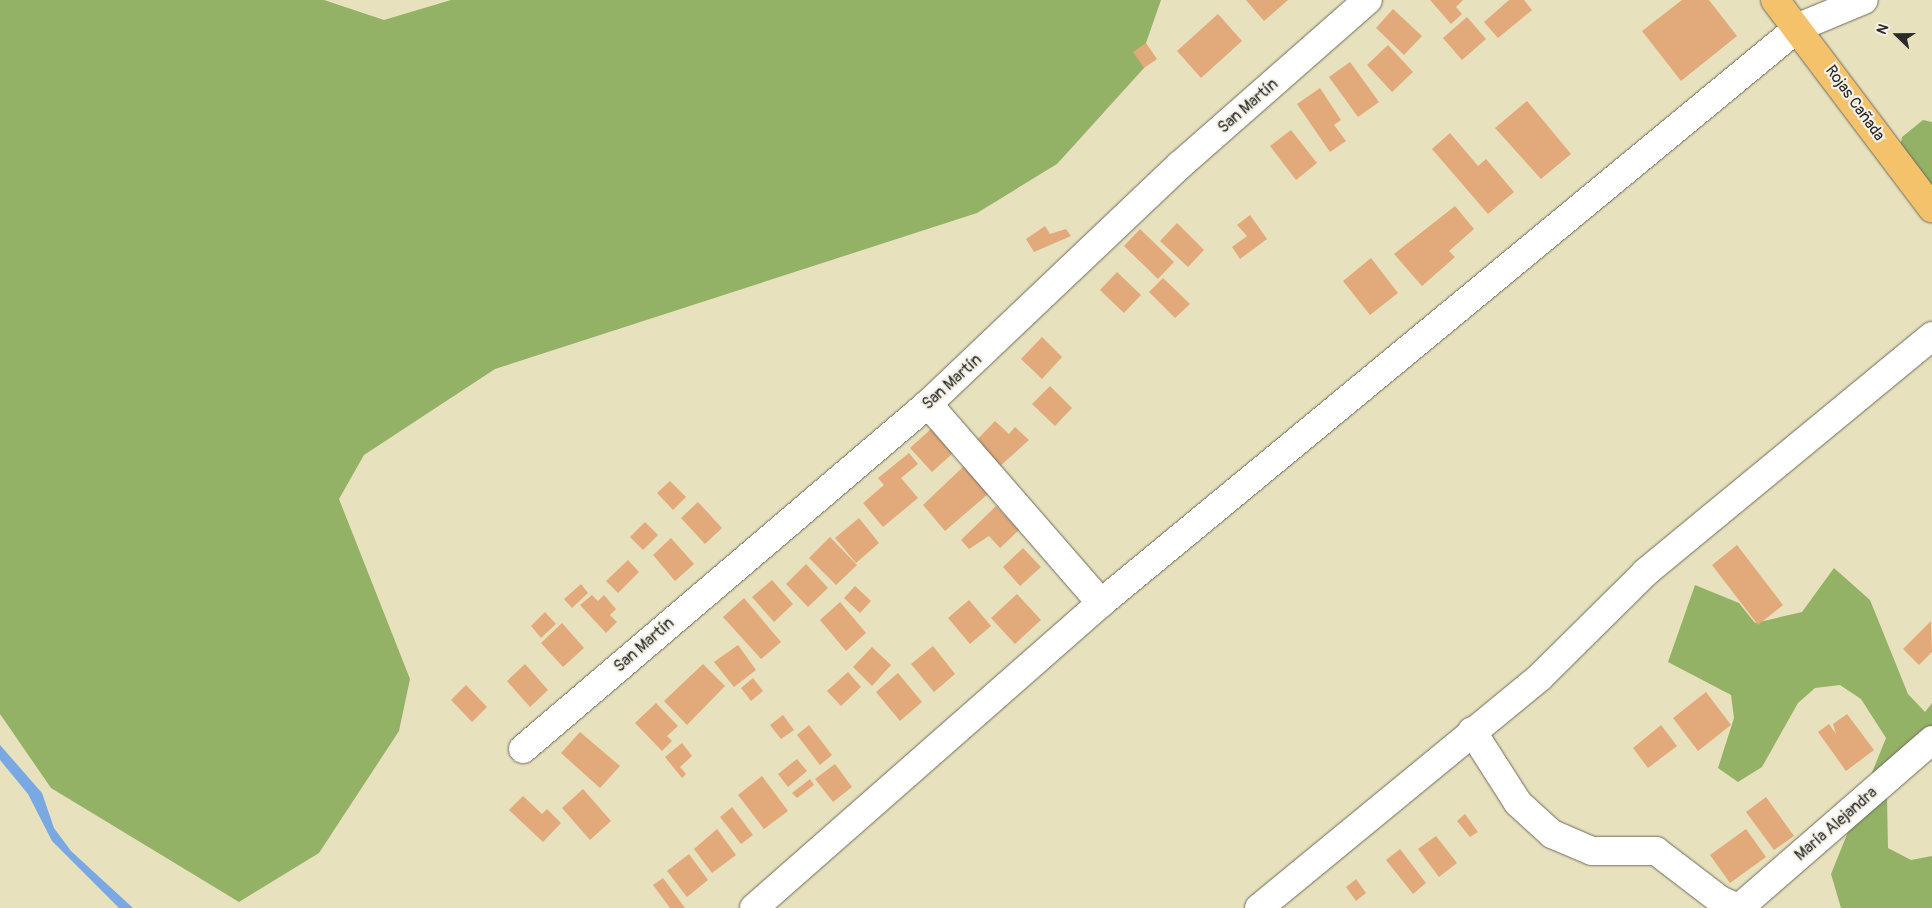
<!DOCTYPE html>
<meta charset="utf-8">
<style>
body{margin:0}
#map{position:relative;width:1932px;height:908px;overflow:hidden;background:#e8e1bd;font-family:Pangolin,sans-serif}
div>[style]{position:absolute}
.forest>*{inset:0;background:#93b265}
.water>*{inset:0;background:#79a8e3}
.building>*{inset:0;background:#e2a97b}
.roads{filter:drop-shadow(0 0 1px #6d6b5e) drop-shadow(0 0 1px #6d6b5e)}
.minor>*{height:28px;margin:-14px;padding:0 14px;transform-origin:14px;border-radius:14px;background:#fff}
.major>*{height:28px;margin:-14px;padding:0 14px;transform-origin:14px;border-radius:14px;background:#f3c26a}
span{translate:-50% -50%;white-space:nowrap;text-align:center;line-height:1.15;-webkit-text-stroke:4.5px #f7f3e8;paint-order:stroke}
.street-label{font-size:16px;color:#2b2b2b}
.north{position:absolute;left:1872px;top:10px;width:50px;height:50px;-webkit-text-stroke:4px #f7f3e8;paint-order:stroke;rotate:292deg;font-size:14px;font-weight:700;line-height:20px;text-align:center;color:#2b2b2b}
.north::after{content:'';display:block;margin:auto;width:18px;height:22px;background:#2b2b2b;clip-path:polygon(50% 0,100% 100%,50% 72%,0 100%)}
</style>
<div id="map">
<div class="forest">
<i style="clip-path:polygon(0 0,324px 0,384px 20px,451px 0,1161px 0,1146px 43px,1144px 68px,1057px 164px,977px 213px,495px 369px,364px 455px,339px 499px,410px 679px,399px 731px,319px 853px,239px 902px,51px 788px,0 714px)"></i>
<i style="clip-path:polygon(1923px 120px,1932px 122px,1932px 204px,1898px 160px,1902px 137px)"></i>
<i style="clip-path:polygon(1834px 568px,1870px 600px,1908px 694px,1925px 712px,1932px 703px,1932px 746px,1887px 797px,1888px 848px,1911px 860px,1932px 856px,1932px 908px,1841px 908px,1831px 874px,1886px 738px,1861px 699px,1840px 685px,1815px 688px,1798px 703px,1762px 767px,1738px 782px,1718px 768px,1734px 718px,1731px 695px,1668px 662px,1695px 585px,1739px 603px,1755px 623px,1802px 612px)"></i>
</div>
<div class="water">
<i style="clip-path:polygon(0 745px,42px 793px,54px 828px,71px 851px,133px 908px,119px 908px,52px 841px,28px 794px,0 760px)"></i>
</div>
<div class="building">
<i style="clip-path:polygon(1246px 0,1288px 0,1264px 21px)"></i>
<i style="clip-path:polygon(1430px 0,1463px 0,1456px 7px,1462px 14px,1451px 24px)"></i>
<i style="clip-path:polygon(1509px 0,1524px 0,1532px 10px,1498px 38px,1484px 22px)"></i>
<i style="clip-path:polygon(1682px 0,1709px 0,1737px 36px,1681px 81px,1642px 31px)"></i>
<i style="clip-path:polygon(1393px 9px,1422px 36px,1404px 55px,1376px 28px)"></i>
<i style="clip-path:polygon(1218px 14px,1242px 41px,1201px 78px,1177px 51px)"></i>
<i style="clip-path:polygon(1467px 17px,1486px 39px,1462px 60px,1443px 38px)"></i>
<i style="clip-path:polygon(1146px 43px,1157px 59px,1144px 68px,1133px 52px)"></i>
<i style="clip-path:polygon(1388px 45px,1413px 72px,1392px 92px,1367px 65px)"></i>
<i style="clip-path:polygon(1350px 62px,1379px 102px,1358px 117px,1329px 77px)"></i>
<i style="clip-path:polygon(1320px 88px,1341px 120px,1334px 125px,1346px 141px,1330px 152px,1297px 104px)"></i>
<i style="clip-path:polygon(1527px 101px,1571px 154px,1541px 179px,1495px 128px)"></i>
<i style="clip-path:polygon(1291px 130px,1317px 163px,1296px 180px,1270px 146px)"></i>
<i style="clip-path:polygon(1450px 133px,1478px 166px,1486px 159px,1514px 192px,1488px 214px,1432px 149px)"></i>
<i style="clip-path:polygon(1455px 206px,1474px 229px,1449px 251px,1455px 257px,1422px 286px,1394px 254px)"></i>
<i style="clip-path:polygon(1250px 215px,1267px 239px,1240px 259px,1232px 247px,1247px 236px,1237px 225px)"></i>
<i style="clip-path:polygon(1177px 223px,1204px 250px,1188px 267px,1160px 241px)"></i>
<i style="clip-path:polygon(1045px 226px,1050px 234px,1066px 229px,1071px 236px,1034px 252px,1026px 239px)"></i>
<i style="clip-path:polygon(1140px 229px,1174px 262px,1158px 279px,1124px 246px)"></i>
<i style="clip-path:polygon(1371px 258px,1398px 293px,1370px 315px,1343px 281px)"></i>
<i style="clip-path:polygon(1117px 272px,1141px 295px,1124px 313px,1100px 290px)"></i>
<i style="clip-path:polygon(1163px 278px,1190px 304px,1175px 318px,1149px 292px)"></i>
<i style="clip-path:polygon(1042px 337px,1062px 357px,1042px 379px,1021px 359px)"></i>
<i style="clip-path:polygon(1050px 386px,1072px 408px,1055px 426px,1032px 404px)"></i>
<i style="clip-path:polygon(995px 421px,1009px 434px,1015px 427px,1029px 440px,999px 467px,974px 443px)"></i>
<i style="clip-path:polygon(931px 429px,953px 453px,932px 472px,910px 448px)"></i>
<i style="clip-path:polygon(909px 453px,918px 464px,901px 478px,918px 498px,883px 527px,863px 503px,884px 485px,878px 478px)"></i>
<i style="clip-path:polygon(964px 466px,988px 494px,945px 531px,923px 505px)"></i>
<i style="clip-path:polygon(670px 481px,686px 497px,673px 510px,657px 493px)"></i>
<i style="clip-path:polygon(698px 502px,722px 528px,705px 544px,681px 518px)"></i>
<i style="clip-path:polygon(996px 506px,1019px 530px,1000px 548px,989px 536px,969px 549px,961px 540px)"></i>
<i style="clip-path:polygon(859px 518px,879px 543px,856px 563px,835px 538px)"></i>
<i style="clip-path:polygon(645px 522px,658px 535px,643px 550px,630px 537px)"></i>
<i style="clip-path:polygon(830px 537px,857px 565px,836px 585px,809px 558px)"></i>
<i style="clip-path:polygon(671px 538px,694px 564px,675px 581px,653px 555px)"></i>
<i style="clip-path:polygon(1737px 545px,1783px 605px,1758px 625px,1712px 565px)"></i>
<i style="clip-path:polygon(1023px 548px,1041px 567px,1020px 586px,1003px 567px)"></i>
<i style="clip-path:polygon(628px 560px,639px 572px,618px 593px,606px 581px)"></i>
<i style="clip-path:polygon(806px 564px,828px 588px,808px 607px,786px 584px)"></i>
<i style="clip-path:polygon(772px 580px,793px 604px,774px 622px,752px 597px)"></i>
<i style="clip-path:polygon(581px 584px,588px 593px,572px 608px,564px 599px)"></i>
<i style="clip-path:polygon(855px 586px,871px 601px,860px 613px,844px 598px)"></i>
<i style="clip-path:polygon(1017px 594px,1041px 620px,1015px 644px,991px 618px)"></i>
<i style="clip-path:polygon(592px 595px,598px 601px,604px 595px,616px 609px,610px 615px,617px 622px,606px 633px,580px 605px)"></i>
<i style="clip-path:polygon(744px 598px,781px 642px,761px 659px,723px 617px)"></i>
<i style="clip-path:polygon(969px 600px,991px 626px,970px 644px,948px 618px)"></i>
<i style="clip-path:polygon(840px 602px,866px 633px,846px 651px,820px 620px)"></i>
<i style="clip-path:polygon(545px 612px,556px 624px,541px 638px,531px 626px)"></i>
<i style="clip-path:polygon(1931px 621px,1932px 652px,1919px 665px,1903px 649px)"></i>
<i style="clip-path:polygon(562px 623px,584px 648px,563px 667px,541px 643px)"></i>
<i style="clip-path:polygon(738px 645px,756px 670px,734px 687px,714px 662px)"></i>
<i style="clip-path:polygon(933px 646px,955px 674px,934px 692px,911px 664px)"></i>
<i style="clip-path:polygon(872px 647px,891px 665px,872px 686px,853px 667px)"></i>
<i style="clip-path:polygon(525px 664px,548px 690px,530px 707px,507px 681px)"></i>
<i style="clip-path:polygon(703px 664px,725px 686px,687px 725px,664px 701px)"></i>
<i style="clip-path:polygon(848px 672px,861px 687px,841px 706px,827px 691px)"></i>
<i style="clip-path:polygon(898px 673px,922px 702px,900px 721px,876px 692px)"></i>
<i style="clip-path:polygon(753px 678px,763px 691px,751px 701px,741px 688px)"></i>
<i style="clip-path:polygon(466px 685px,487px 707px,472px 722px,451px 700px)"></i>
<i style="clip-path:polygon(1706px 692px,1731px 725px,1698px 751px,1673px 718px)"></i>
<i style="clip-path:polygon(656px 703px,678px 726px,667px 736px,672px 741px,662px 751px,635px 723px)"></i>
<i style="clip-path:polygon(1847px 714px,1874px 750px,1846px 771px,1818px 732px,1829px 724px,1836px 734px,1833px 724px)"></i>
<i style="clip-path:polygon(783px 715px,794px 730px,781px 739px,770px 725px)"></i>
<i style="clip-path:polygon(809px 725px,832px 755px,820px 765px,797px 735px)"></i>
<i style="clip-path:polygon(1661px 725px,1677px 746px,1648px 768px,1633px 748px)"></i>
<i style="clip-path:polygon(580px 732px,620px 766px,600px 788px,561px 753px)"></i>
<i style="clip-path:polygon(682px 743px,692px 756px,680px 767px,686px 774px,682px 778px,665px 757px)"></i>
<i style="clip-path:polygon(797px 759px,807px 771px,788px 787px,778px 774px)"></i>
<i style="clip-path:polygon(835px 764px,852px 787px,833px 802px,815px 779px)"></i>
<i style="clip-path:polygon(762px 776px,788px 811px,764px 829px,738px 795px)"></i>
<i style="clip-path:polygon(810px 779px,814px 785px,797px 798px,792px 793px)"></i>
<i style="clip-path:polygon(583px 789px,611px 821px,590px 840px,562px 808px)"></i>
<i style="clip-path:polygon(523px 796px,542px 814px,547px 809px,561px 823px,543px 842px,509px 810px)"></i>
<i style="clip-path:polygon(1766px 797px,1794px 836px,1774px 850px,1746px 812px)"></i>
<i style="clip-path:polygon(732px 807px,753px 835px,741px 844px,720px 817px)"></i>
<i style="clip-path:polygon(1465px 814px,1478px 832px,1470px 837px,1457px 821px)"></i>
<i style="clip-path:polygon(717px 829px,736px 855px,712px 873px,694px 849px)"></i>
<i style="clip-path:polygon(1746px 829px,1766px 857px,1730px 883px,1710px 855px)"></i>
<i style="clip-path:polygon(1436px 836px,1457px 863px,1439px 877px,1418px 849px)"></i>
<i style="clip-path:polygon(1400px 849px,1426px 883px,1413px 894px,1386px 860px)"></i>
<i style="clip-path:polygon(689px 854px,708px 880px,687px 897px,667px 871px)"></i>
<i style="clip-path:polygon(663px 878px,685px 908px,670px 908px,653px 885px)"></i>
<i style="clip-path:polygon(1356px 879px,1366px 893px,1356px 901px,1346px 887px)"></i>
</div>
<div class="roads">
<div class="minor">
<i style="left:928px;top:404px;width:264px;rotate:49deg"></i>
<i style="left:1472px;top:731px;width:85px;rotate:57.4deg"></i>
<i style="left:1518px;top:803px;width:46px;rotate:42.4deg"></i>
<i style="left:1552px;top:834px;width:43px;rotate:23deg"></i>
<i style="left:1592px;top:851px;width:64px"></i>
<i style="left:1656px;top:851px;width:81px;rotate:37.4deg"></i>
<i style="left:1720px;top:900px;width:20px;rotate:24deg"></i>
<i style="left:523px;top:749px;width:532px;rotate:-40.43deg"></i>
<i style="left:928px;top:404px;width:347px;rotate:-43.5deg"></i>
<i style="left:1180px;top:165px;width:250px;rotate:-41.3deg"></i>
<i style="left:754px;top:908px;width:462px;rotate:-41.3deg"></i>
<i style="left:1101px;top:603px;width:905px;rotate:-39.53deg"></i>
<i style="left:1799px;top:27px;width:70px;rotate:-22.6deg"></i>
<i style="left:1259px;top:908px;width:364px;rotate:-39.4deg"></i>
<i style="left:1540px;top:677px;width:149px;rotate:-44.7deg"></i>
<i style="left:1646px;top:572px;width:371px;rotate:-39.5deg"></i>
<i style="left:1739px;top:908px;width:256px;rotate:-41deg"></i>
</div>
<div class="major">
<i style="left:1775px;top:0;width:261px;rotate:53deg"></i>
</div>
</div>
<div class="street-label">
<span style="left:1855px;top:103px;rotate:54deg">Rojas Cañada</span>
<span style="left:1248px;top:106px;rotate:-41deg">San Martín</span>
<span style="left:952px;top:382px;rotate:-42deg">San Martín</span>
<span style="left:644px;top:645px;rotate:-41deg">San Martín</span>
<span style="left:1836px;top:824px;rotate:-41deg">María Alejandra</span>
</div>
<div class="north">N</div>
</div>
